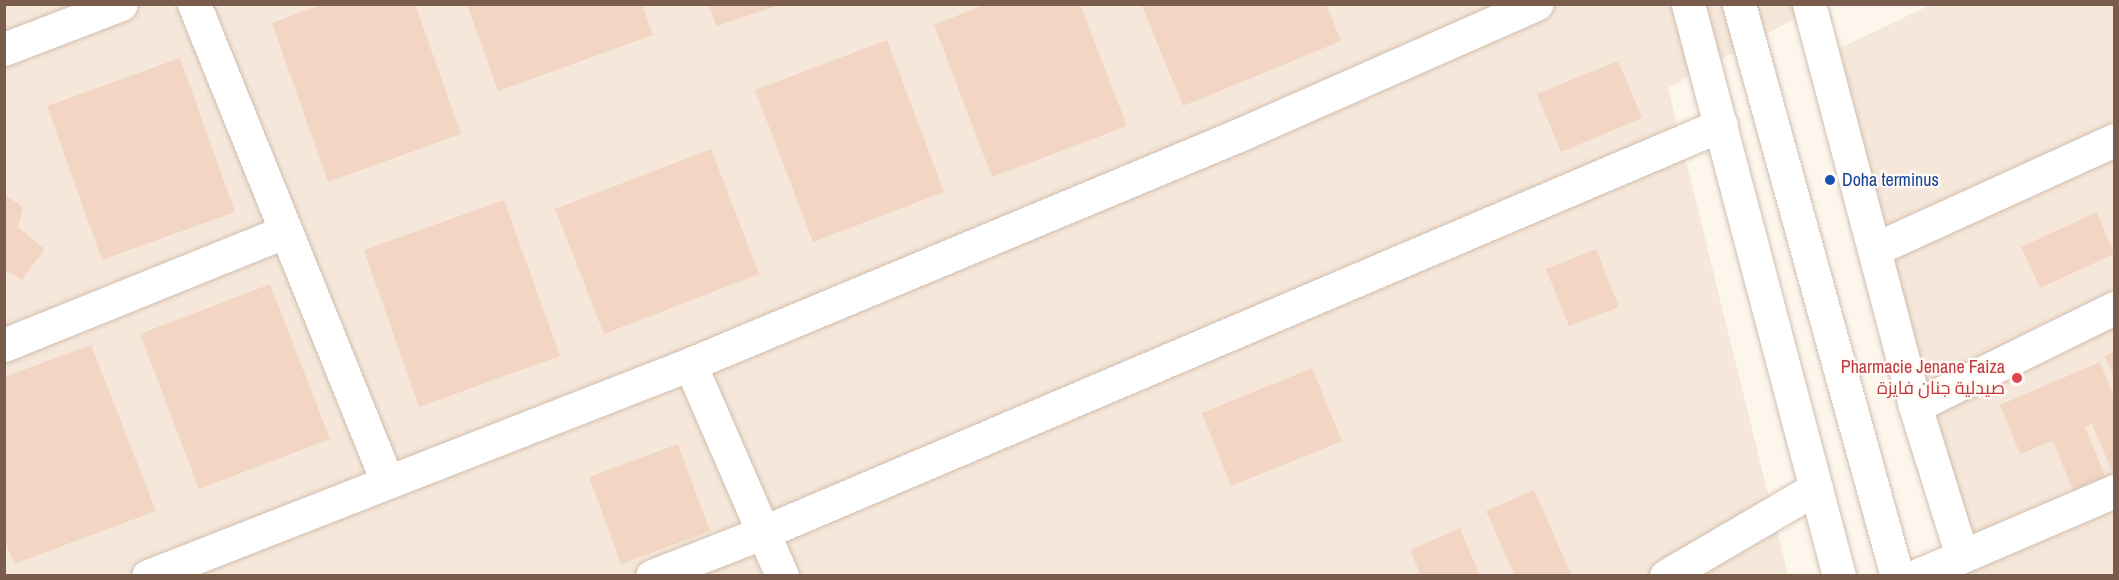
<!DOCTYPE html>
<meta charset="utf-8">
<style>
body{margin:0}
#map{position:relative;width:2119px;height:580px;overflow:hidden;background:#fdf6ec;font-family:"Archivo Narrow",Cairo,sans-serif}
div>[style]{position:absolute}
.residential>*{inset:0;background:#f5e8da}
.building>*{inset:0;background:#f3d5c3}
.roads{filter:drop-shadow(0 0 2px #d1beb0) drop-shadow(0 0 2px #d1beb0)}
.minor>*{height:33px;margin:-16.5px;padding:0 16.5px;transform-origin:16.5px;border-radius:16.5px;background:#fff}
.secondary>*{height:33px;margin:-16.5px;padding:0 16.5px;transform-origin:16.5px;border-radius:16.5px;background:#fff}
.dots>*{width:16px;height:16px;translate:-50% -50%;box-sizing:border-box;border:3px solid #fffaf3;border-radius:50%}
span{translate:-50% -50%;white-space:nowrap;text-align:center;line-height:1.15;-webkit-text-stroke:4.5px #fffaf3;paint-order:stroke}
.transit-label{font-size:18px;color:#164399}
.left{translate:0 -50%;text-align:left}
.health-label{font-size:18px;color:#be3a42}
.right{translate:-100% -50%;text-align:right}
.frame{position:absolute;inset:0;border:6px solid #7a5c4d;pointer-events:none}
</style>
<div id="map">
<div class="residential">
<i style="clip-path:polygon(4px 5px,1820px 5px,1668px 88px,1788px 575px,5px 575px)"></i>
<i style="clip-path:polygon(1930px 5px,2114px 5px,2114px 575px,1964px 575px,1832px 52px)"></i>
</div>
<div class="building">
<i style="clip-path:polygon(323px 4px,415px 4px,461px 134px,328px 182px,272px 23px)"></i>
<i style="clip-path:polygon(467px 4px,642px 4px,653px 35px,498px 91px)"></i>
<i style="clip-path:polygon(709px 4px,780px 4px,780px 5px,716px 26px)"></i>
<i style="clip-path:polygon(986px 4px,1080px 4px,1127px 126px,992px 177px,934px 25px)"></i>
<i style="clip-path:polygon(1141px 4px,1326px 4px,1341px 41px,1183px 106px)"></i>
<i style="clip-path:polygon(887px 40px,944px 192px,813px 242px,755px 90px)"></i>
<i style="clip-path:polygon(180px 58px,235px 212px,102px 260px,47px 106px)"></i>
<i style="clip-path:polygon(1618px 61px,1642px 118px,1561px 152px,1537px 94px)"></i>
<i style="clip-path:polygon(711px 149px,759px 274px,604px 334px,555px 209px)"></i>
<i style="clip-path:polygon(5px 195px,23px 207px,18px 227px,45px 249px,22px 280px,5px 270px)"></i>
<i style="clip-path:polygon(504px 200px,560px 356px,419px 407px,364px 250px)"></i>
<i style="clip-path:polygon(2097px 212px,2114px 254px,2040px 288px,2021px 247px)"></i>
<i style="clip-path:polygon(1596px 249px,1619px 307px,1569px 326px,1546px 269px)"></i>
<i style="clip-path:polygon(270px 284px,330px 439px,199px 489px,140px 334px)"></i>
<i style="clip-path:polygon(91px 345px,156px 511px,14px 564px,4px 538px,4px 377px)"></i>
<i style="clip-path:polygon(2114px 352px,2114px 377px,2104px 356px)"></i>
<i style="clip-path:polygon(2100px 362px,2114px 398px,2114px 470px,2112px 471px,2092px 424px,2085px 427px,2105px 476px,2073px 490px,2053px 441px,2020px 454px,2000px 405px)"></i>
<i style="clip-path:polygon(1312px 368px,1342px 441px,1231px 486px,1202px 413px)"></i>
<i style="clip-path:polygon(678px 444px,710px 531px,621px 564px,589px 477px)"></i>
<i style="clip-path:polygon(1534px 490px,1572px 576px,1515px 576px,1486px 511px)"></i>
<i style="clip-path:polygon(1460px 528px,1480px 576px,1421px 576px,1410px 550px)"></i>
</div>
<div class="roads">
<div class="minor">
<i style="left:194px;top:4px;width:515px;rotate:67.97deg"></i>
<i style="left:1688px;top:4px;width:592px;rotate:75.21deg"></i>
<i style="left:1809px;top:4px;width:416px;rotate:75.2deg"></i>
<i style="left:1915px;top:406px;width:157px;rotate:72.6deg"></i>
<i style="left:4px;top:49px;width:125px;rotate:-21deg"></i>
<i style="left:1875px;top:249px;width:263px;rotate:-24.5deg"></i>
<i style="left:4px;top:345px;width:302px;rotate:-22deg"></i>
<i style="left:690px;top:364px;width:231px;rotate:66.5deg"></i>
<i style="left:1915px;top:406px;width:222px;rotate:-26.2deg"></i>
<i style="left:148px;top:576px;width:582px;rotate:-21.36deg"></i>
<i style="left:690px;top:364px;width:595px;rotate:-22.64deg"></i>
<i style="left:1239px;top:135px;width:325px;rotate:-23.8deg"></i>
<i style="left:652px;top:576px;width:120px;rotate:-21.4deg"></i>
<i style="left:764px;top:532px;width:1040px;rotate:-23.04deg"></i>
<i style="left:1666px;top:576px;width:174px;rotate:-30.4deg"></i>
<i style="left:1916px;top:576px;width:215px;rotate:-23.2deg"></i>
</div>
<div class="secondary">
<i style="left:1739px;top:4px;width:593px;rotate:74.56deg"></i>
</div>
</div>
<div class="dots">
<i style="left:1830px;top:180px;background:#1a4fb4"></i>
<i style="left:2017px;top:378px;background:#e0444e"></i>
</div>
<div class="transit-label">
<span class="left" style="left:1842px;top:180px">Doha terminus</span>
</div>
<div class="health-label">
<span class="right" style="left:2005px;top:378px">Pharmacie Jenane Faiza<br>صيدلية جنان فايزة</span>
</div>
<div class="frame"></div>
</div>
